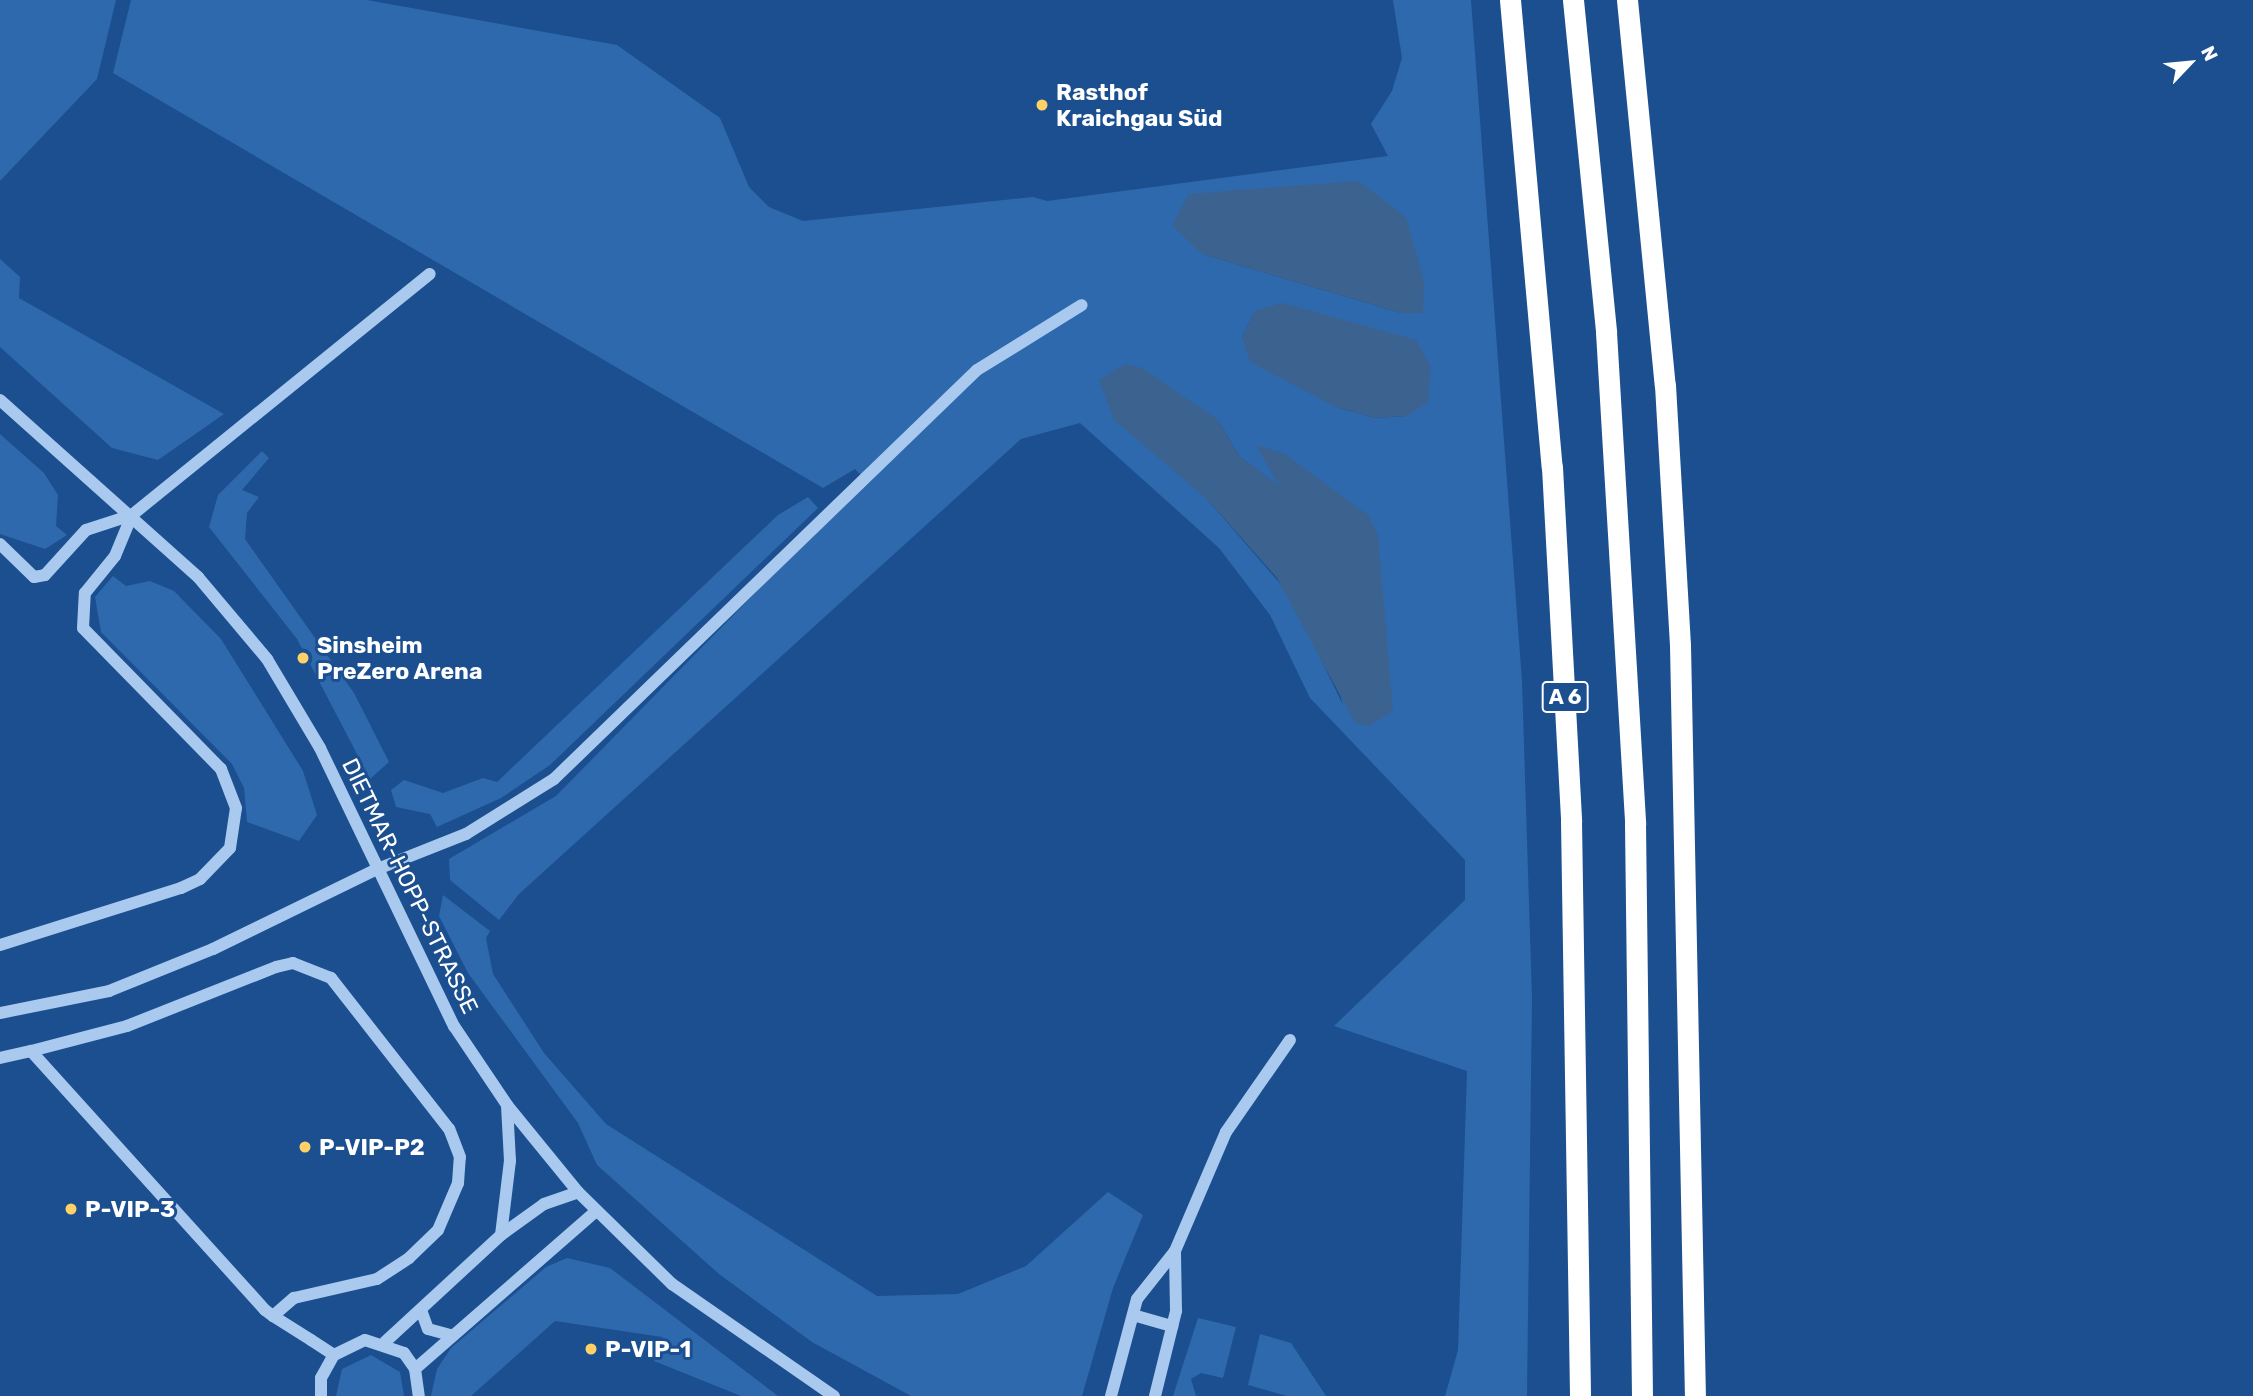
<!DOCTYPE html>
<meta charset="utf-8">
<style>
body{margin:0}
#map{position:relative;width:2253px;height:1396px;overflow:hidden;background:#1b4f8f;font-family:Rubik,sans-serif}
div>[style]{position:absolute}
.green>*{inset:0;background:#2e69ad}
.water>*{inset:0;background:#3c6290}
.minor>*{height:12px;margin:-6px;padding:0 6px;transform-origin:6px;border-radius:6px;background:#a9c9ee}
.highway>*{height:21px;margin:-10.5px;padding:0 10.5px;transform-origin:10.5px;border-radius:10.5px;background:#fff}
.dots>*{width:19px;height:19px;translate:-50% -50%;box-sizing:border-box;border:4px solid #1b4f8f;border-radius:50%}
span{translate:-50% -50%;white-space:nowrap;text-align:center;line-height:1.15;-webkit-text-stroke:6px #1b4f8f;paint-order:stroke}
.shield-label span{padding:2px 5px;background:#1b4f8f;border:2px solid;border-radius:5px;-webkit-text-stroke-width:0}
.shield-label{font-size:21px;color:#fff;font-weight:700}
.poi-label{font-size:23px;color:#fff;font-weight:700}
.left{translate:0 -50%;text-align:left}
.street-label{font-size:23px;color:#fff}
.north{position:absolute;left:2155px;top:28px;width:70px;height:70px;-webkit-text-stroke:5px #1b4f8f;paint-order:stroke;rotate:64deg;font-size:19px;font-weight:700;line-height:28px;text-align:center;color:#fff}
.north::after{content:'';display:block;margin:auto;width:24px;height:32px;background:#fff;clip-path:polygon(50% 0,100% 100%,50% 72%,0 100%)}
</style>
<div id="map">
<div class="green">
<i style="clip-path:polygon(0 0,116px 0,97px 79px,0 181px)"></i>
<i style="clip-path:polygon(evenodd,131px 0,367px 0,617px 45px,720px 118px,749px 187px,769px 207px,803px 221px,1033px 197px,1047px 201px,1388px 156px,1371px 124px,1392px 91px,1402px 58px,1393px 0,1471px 0,1522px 681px,1532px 999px,1527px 1396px,1445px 1396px,1458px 1350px,1467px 1071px,1334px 1026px,1465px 900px,1465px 860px,1310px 698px,1270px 615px,1219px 548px,1080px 423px,1021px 439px,519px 894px,499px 920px,450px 880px,449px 859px,556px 796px,866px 480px,855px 469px,823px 488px,113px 73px,131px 0,1202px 254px,1422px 313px,1401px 313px,1202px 254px,131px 0,1255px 311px,1407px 416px,1375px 418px,1336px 407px,1242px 338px,1255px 311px,131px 0,1218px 420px,1239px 456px,1281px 488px,1343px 705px,1290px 595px,1207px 499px,1218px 420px)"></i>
<i style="clip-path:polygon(0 259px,20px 277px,19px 298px,224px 414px,158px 460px,112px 448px,0 347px)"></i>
<i style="clip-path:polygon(0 434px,44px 473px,58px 495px,56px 526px,67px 535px,45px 549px,0 534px)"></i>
<i style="clip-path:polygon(262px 451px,269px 458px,242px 490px,259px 497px,247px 513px,245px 539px,354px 693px,389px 762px,370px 779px,297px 639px,209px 527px,218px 495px)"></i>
<i style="clip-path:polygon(808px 497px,818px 508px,550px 765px,501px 798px,437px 827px,430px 814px,396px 807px,391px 790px,404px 780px,443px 793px,483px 778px,497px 782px,778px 515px)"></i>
<i style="clip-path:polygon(113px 576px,126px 586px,150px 581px,174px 591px,221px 639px,303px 771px,317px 815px,299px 841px,247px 822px,244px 788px,232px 764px,101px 632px,95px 597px)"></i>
<i style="clip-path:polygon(443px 895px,490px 931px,486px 938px,493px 974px,544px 1053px,606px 1124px,877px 1296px,958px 1294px,1026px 1266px,1108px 1192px,1143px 1215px,1113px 1288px,1082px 1396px,911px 1396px,812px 1342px,719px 1274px,597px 1165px,578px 1123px,468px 973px,439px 916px)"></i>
<i style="clip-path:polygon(567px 1258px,610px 1268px,778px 1396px,741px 1396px,654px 1361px,662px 1337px,555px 1321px,471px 1396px,431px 1396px,437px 1369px,451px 1348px,546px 1267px)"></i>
<i style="clip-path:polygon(1198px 1318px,1236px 1327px,1223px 1378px,1201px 1373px,1191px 1379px,1196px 1396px,1173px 1396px)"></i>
<i style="clip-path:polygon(1260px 1334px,1291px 1343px,1326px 1396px,1287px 1396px,1248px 1385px)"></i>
<i style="clip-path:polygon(371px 1355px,400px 1372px,404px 1396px,336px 1396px,342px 1369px)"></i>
</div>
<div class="water">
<i style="clip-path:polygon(1358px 181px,1406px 217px,1424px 282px,1423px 313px,1401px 313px,1202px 254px,1172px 225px,1189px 194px)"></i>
<i style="clip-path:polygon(1282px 303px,1416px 340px,1431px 367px,1428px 402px,1407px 416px,1375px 418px,1336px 407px,1250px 362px,1242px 338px,1255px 311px)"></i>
<i style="clip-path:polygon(1125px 364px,1142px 368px,1218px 420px,1239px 456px,1279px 486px,1256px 445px,1285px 454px,1368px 515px,1378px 535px,1393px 711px,1369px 726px,1355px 723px,1277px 578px,1207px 499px,1114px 420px,1099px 380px)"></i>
</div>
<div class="minor">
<i style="left:0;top:400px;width:266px;rotate:41.8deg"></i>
<i style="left:198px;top:577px;width:107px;rotate:49.9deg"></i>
<i style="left:267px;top:659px;width:104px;rotate:59.2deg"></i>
<i style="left:320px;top:748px;width:309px;rotate:64.3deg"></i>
<i style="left:454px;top:1026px;width:95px;rotate:56.1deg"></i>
<i style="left:507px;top:1105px;width:112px;rotate:50.8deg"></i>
<i style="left:578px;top:1192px;width:132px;rotate:44.4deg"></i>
<i style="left:672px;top:1284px;width:197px;rotate:34.7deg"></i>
<i style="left:0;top:544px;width:47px;rotate:44.1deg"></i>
<i style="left:34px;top:577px;width:11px;rotate:-10deg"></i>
<i style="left:45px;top:575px;width:61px;rotate:-47.7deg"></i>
<i style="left:86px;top:530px;width:48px;rotate:-18.1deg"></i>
<i style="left:132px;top:515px;width:383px;rotate:-39deg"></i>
<i style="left:0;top:945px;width:190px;rotate:-17.5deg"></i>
<i style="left:181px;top:888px;width:21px;rotate:-25deg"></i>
<i style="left:200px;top:879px;width:43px;rotate:-45.9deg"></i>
<i style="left:230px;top:848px;width:40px;rotate:-81.5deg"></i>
<i style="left:236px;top:808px;width:42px;rotate:-111deg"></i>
<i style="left:221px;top:769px;width:197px;rotate:-134.4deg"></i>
<i style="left:83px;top:628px;width:35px;rotate:-87deg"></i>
<i style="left:85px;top:593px;width:48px;rotate:-51deg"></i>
<i style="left:115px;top:556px;width:44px;rotate:-67.5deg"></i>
<i style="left:0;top:1013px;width:111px;rotate:-11.4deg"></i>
<i style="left:109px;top:991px;width:112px;rotate:-22deg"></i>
<i style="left:213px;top:949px;width:180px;rotate:-26deg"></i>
<i style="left:375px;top:870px;width:98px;rotate:-21.6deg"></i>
<i style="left:466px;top:834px;width:104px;rotate:-32deg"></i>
<i style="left:554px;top:779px;width:588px;rotate:-44.04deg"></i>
<i style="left:977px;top:370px;width:123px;rotate:-31.8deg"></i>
<i style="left:0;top:1058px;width:32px;rotate:-13deg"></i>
<i style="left:501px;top:1235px;width:75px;rotate:-83.1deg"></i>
<i style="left:510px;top:1161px;width:56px;rotate:-93.1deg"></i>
<i style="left:421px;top:1310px;width:20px;rotate:70deg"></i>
<i style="left:428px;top:1329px;width:23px;rotate:15deg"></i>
<i style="left:1133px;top:1315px;width:41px;rotate:15.8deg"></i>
<i style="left:273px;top:1316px;width:28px;rotate:-41deg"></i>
<i style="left:294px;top:1298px;width:85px;rotate:-12.9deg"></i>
<i style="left:377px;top:1279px;width:38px;rotate:-33deg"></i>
<i style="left:409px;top:1258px;width:40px;rotate:-44deg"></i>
<i style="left:438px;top:1230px;width:51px;rotate:-66.9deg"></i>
<i style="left:458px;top:1183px;width:26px;rotate:-86deg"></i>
<i style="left:460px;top:1157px;width:30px;rotate:-111deg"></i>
<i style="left:449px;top:1129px;width:192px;rotate:-128deg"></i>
<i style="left:331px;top:978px;width:41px;rotate:-158.5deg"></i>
<i style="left:293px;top:963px;width:17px;rotate:167deg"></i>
<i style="left:276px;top:967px;width:160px;rotate:158.4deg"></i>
<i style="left:127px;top:1026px;width:99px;rotate:165.4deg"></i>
<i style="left:31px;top:1051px;width:349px;rotate:47.9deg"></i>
<i style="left:265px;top:1310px;width:10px;rotate:37deg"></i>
<i style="left:273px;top:1316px;width:45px;rotate:32.3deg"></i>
<i style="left:311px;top:1340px;width:27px;rotate:33deg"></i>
<i style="left:385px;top:1342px;width:158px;rotate:-42.7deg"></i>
<i style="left:501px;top:1235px;width:53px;rotate:-35.8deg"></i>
<i style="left:544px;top:1204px;width:36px;rotate:-19deg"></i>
<i style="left:415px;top:1369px;width:240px;rotate:-41.1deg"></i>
<i style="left:321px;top:1396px;width:18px;rotate:-90deg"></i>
<i style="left:321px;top:1378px;width:26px;rotate:-61deg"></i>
<i style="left:334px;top:1355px;width:34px;rotate:-26deg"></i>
<i style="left:365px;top:1340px;width:41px;rotate:18.4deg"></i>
<i style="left:404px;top:1353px;width:19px;rotate:55deg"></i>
<i style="left:415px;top:1369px;width:27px;rotate:82deg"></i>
<i style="left:1111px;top:1396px;width:100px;rotate:-75deg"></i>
<i style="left:1137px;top:1299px;width:61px;rotate:-51.6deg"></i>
<i style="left:1175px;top:1251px;width:129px;rotate:-66.8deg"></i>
<i style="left:1226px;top:1132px;width:112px;rotate:-55.2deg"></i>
<i style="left:1155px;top:1396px;width:88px;rotate:-76.1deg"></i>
<i style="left:1176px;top:1311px;width:60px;rotate:-91deg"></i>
</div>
<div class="highway">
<i style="left:1510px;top:0;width:469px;rotate:84.9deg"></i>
<i style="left:1552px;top:467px;width:355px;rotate:86.9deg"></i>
<i style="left:1571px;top:821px;width:575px;rotate:89.1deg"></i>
<i style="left:1573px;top:0;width:334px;rotate:84.3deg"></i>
<i style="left:1606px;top:332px;width:493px;rotate:86.6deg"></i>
<i style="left:1635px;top:824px;width:572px;rotate:89.3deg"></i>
<i style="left:1627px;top:0;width:387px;rotate:84.4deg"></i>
<i style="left:1665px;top:385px;width:260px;rotate:86.7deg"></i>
<i style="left:1680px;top:645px;width:751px;rotate:88.86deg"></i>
</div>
<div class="dots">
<i style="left:1042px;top:105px;background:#ffd166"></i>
<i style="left:303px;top:658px;background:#ffd166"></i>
<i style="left:305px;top:1147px;background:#ffd166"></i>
<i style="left:71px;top:1209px;background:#ffd166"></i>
<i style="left:591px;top:1349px;background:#ffd166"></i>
</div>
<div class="shield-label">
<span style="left:1565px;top:697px">A 6</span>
</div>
<div class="poi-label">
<span class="left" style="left:1056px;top:105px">Rasthof<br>Kraichgau Süd</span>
<span class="left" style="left:317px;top:658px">Sinsheim<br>PreZero Arena</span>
<span class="left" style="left:319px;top:1147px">P-VIP-P2</span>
<span class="left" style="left:85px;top:1209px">P-VIP-3</span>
<span class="left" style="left:605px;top:1349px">P-VIP-1</span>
</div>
<div class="street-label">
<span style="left:410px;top:886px;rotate:64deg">DIETMAR-HOPP-STRASSE</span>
</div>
<div class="north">N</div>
</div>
